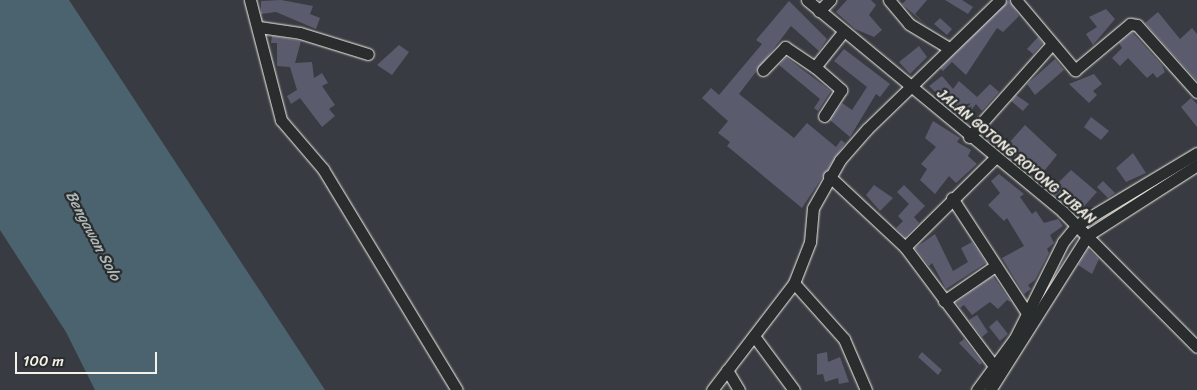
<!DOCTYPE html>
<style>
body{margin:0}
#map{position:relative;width:1197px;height:390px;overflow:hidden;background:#383b41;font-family:Sriracha,sans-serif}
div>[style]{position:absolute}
.water>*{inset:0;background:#4b636f}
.building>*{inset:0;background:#5a5c6e}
.roads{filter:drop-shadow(0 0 1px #f4f1e8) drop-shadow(0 0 1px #f4f1e8)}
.minor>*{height:11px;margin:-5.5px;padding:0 5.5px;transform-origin:5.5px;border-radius:5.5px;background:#2a2d2e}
span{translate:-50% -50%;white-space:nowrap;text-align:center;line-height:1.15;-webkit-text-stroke:4.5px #2a2d2e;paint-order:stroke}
.street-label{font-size:14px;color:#f4f1e8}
.water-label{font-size:15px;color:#b0b8b8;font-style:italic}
.scale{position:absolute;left:15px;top:352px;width:142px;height:22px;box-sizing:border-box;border:2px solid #f4f1e8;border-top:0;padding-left:6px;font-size:15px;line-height:18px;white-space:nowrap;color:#f4f1e8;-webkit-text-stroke:4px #2a2d2e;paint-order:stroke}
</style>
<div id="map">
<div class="water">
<i style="clip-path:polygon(0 0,69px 0,325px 390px,95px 390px,66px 332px,0 230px)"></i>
</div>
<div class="building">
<i style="clip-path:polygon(281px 0,313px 6px,310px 14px,320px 18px,316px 29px,276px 12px,261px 14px,261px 1px)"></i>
<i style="clip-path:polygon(847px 0,871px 0,876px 5px,869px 15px,882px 30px,874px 37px,855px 29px,836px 12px)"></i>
<i style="clip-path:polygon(906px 0,927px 0,915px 14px,926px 25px,902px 4px)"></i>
<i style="clip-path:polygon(945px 0,962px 0,973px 7px,968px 14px)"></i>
<i style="clip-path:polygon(1009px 0,1019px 16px,1003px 32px,997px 28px,966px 75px,952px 62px,943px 71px,940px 68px)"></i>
<i style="clip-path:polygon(789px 1px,827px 39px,819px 51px,791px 26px,739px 94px,794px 138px,807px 123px,836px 147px,841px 140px,845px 143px,802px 208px,727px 146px,730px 142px,718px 133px,728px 121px,702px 98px,711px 88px,719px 95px,762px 44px,756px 40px)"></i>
<i style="clip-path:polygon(1106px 9px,1115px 19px,1093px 45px,1086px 34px,1097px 27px,1089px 17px)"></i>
<i style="clip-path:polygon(1158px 12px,1180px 39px,1192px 28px,1197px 34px,1197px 81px,1145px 23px)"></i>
<i style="clip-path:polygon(940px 18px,952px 29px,947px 35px,934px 24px)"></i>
<i style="clip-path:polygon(1132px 32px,1162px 65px,1165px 72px,1157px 78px,1153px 73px,1147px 78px,1128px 58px,1120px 66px,1112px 58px,1122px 48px,1119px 43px)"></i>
<i style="clip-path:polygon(272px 36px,301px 41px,295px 63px,312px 62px,314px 78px,322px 73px,328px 83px,322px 86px,335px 105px,329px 109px,335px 116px,322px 127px,300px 98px,291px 104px,287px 96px,297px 90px,290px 67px,277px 66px,277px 43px,271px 43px)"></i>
<i style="clip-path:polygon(1038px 37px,1043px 43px,1033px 54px,1027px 49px)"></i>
<i style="clip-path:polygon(399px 45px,409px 52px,392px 75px,377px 65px)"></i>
<i style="clip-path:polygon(919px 46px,927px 57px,910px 74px,899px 62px)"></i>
<i style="clip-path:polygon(844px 49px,890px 84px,880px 97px,876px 94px,850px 137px,830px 120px,842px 103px,852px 110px,867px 87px,834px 61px)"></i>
<i style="clip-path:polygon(786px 57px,831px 91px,818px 111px,814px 108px,820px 99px,779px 65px)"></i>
<i style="clip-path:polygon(1055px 59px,1064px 70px,1035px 95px,1027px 84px)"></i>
<i style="clip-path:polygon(1094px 74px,1102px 84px,1093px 91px,1097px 95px,1089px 103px,1069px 84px)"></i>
<i style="clip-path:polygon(942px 76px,953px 89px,959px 81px,977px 97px,990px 84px,999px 92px,982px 111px,976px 104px,964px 120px,929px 86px)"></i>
<i style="clip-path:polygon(1016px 95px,1029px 104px,1023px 111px,1011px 101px)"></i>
<i style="clip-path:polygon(1191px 98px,1197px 104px,1197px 127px,1181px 107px)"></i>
<i style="clip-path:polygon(1091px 117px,1109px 131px,1101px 140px,1084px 127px)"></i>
<i style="clip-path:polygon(933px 121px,960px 138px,957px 142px,971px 150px,968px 156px,977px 164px,956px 183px,949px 176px,935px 194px,920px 180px,927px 169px,921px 164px,936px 147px,925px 138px)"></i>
<i style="clip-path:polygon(1025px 125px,1057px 155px,1041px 175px,987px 139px,993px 131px,1008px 144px)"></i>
<i style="clip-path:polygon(1133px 153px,1146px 173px,1126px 182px,1116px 168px)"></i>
<i style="clip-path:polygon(1071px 170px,1097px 192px,1078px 213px,1050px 191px)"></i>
<i style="clip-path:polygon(999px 174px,1024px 194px,1020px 197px,1032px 214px,1036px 211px,1044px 223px,1058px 219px,1063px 226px,1050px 235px,1054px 243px,1047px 249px,1049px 253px,1035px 280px,1028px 285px,1031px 289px,1024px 294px,1002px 258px,1024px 246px,1007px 218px,1004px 221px,988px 205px,1000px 193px,991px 181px)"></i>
<i style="clip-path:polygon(1103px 181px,1115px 193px,1108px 198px,1097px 187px)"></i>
<i style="clip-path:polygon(874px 185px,893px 198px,880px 211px,866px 195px)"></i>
<i style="clip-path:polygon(904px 185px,925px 206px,914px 217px,919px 223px,905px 237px,896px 228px,903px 221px,898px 216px,909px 204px,897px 192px)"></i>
<i style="clip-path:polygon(935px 234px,953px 271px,968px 262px,961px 248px,972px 242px,986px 263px,946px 289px,932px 263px,929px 266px,915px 248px)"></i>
<i style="clip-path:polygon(1088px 249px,1099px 259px,1092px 274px,1078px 265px)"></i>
<i style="clip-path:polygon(993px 276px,1011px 302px,1007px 300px,998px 309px,990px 302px,972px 315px,964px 305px,960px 308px,956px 302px)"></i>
<i style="clip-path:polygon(977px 315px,988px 332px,982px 337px,969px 320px)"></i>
<i style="clip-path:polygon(997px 320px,1008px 334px,1000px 341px,989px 327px)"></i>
<i style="clip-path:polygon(964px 339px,982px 363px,980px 365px,959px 343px)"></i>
<i style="clip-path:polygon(827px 352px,828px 362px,840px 357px,849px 382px,839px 384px,838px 378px,825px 382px,823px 374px,817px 375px,817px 354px)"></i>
<i style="clip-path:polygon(922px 352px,942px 370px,938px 375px,918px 357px)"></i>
</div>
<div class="roads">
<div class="minor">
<i style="left:250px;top:0;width:124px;rotate:75.5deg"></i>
<i style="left:281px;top:120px;width:65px;rotate:49.4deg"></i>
<i style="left:323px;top:169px;width:258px;rotate:58.8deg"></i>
<i style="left:807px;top:0;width:332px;rotate:39.6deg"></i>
<i style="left:1063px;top:212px;width:190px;rotate:45.2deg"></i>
<i style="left:889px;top:0;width:31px;rotate:50deg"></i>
<i style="left:909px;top:24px;width:47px;rotate:31deg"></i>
<i style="left:1016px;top:0;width:92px;rotate:49.9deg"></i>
<i style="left:1075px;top:70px;width:72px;rotate:-39.9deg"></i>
<i style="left:1130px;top:24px;width:7px;rotate:8deg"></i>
<i style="left:1137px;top:25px;width:90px;rotate:48.2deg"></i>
<i style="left:819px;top:11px;width:16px;rotate:-45deg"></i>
<i style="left:259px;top:27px;width:41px;rotate:8.3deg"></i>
<i style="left:300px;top:33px;width:71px;rotate:17.2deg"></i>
<i style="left:815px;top:67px;width:45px;rotate:-51.3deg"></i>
<i style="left:763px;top:70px;width:32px;rotate:-46deg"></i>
<i style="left:785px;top:47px;width:36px;rotate:34deg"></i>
<i style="left:815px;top:67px;width:35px;rotate:41deg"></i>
<i style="left:841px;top:90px;width:31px;rotate:123deg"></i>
<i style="left:969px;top:137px;width:125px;rotate:-48.3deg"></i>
<i style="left:829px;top:176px;width:104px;rotate:43.1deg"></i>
<i style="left:952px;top:198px;width:137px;rotate:56.9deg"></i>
<i style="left:944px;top:301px;width:62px;rotate:-34.5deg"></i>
<i style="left:754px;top:336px;width:67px;rotate:53.5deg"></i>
<i style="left:994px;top:366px;width:149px;rotate:-126.8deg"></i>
<i style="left:905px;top:247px;width:128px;rotate:-44.7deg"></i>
<i style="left:727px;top:370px;width:23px;rotate:59deg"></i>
<i style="left:712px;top:390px;width:135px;rotate:-52.5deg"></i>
<i style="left:866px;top:390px;width:56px;rotate:-113.3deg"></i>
<i style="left:844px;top:339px;width:75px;rotate:-131.8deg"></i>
<i style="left:794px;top:283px;width:44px;rotate:-68.7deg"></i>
<i style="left:810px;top:242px;width:34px;rotate:-85deg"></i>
<i style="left:813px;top:208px;width:55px;rotate:-60.6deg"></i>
<i style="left:840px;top:160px;width:41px;rotate:-48.9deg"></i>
<i style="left:867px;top:129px;width:185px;rotate:-44.1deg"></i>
<i style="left:977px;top:390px;width:64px;rotate:-53.8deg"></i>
<i style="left:1015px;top:338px;width:107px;rotate:-63.4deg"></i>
<i style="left:1063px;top:242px;width:22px;rotate:-51deg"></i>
<i style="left:1077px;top:225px;width:140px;rotate:-31deg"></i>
<i style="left:990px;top:390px;width:183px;rotate:-57.7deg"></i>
<i style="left:1088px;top:235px;width:130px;rotate:-32.7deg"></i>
</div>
</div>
<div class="street-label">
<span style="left:1016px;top:157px;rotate:40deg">JALAN GOTONG ROYONG TUBAN</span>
</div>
<div class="water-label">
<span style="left:93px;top:236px;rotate:62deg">Bengawan Solo</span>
</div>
<div class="scale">100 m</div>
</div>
